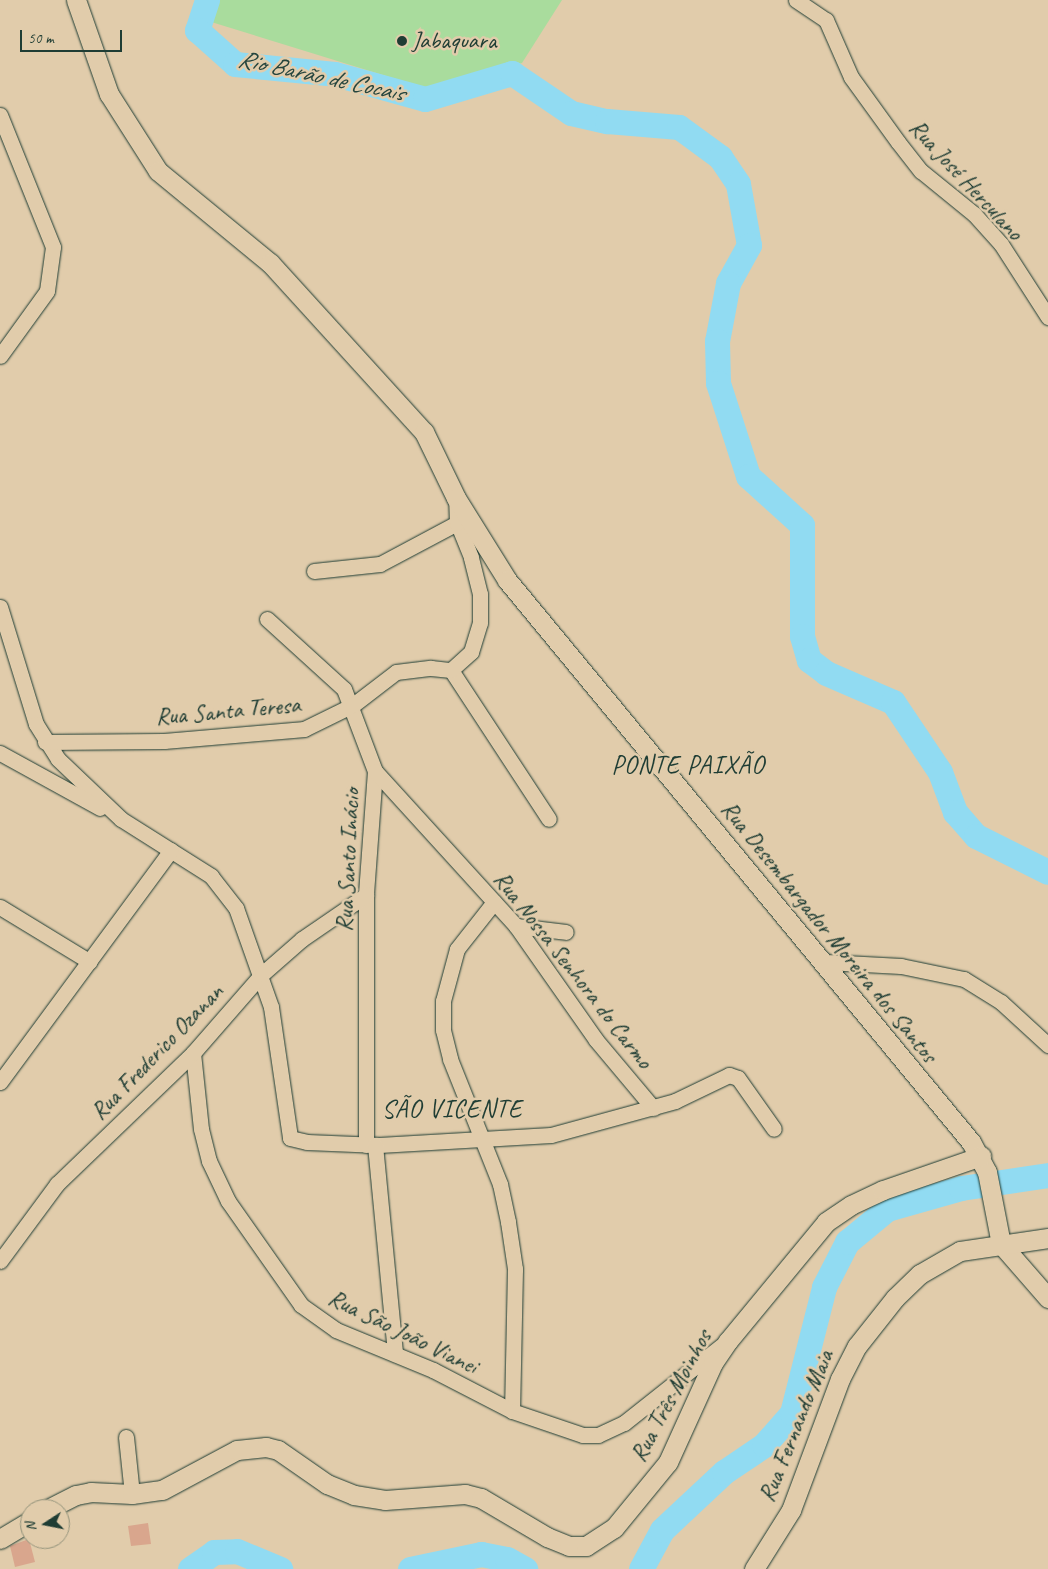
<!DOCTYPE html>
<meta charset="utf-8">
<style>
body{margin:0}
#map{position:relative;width:1048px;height:1569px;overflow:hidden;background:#e1ccab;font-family:Caveat,sans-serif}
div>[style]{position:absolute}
.green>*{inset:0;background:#a9dc9d}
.river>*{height:25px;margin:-12.5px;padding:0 12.5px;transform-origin:12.5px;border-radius:12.5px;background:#91dbf2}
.building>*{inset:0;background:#d9a68d}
.roads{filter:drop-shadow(0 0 1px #1f3d34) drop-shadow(0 0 1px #1f3d34)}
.minor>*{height:15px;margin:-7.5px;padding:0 7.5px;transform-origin:7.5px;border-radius:7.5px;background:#e1ccab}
.tertiary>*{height:19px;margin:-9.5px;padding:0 9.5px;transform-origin:9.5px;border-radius:9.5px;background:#e1ccab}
.dots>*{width:14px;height:14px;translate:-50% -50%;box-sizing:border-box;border:2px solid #e1ccab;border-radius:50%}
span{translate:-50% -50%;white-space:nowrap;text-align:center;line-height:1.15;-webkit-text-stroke:5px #e1ccab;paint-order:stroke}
.poi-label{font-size:24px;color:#1f3d34}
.left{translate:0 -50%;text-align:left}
.street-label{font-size:24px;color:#1f3d34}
.water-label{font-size:25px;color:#25453e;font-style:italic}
.neighbourhood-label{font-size:25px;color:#1f3d34;letter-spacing:1px}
.north{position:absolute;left:20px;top:1499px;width:50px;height:50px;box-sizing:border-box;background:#e1ccab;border:1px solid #93937b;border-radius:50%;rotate:259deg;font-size:14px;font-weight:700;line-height:20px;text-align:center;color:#1f3d34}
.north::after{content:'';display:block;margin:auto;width:18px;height:22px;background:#1f3d34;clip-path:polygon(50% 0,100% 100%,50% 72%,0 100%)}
.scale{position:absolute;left:20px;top:30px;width:102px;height:22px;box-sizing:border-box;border:2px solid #1f3d34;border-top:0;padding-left:6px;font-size:15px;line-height:18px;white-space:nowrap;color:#1f3d34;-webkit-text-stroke:4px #e1ccab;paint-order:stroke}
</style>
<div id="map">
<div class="green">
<i style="clip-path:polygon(216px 0,562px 0,522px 63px,425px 88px,208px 21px)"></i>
</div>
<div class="river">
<i style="left:207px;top:0;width:32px;rotate:108deg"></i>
<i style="left:197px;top:30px;width:51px;rotate:41.8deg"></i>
<i style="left:235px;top:64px;width:100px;rotate:5.7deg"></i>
<i style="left:335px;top:74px;width:93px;rotate:15.5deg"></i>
<i style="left:425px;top:99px;width:91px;rotate:-16.6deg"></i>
<i style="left:512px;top:73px;width:71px;rotate:34.1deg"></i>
<i style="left:571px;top:113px;width:37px;rotate:13deg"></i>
<i style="left:607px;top:121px;width:72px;rotate:4.8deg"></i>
<i style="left:679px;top:127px;width:51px;rotate:36.2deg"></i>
<i style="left:720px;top:157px;width:32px;rotate:56deg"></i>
<i style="left:738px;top:184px;width:62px;rotate:79.8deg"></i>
<i style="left:749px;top:245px;width:43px;rotate:118.9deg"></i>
<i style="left:728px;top:283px;width:59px;rotate:100.7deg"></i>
<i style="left:717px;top:341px;width:42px;rotate:88.6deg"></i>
<i style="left:718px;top:383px;width:98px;rotate:72.1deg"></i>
<i style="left:748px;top:476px;width:73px;rotate:42.2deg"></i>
<i style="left:802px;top:525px;width:111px;rotate:90deg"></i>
<i style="left:802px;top:636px;width:25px;rotate:74deg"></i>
<i style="left:809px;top:660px;width:21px;rotate:37deg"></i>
<i style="left:826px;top:673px;width:73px;rotate:23.4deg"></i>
<i style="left:893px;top:702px;width:84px;rotate:56.1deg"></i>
<i style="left:940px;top:772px;width:43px;rotate:69.4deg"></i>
<i style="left:955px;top:812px;width:32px;rotate:49deg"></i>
<i style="left:976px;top:836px;width:80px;rotate:26.6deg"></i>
<i style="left:190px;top:1569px;width:29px;rotate:-35deg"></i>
<i style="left:214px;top:1552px;width:23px;rotate:-2deg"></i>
<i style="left:237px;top:1551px;width:47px;rotate:22.7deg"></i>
<i style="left:410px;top:1569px;width:73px;rotate:-11.9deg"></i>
<i style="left:481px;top:1554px;width:26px;rotate:11deg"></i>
<i style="left:507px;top:1559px;width:21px;rotate:29deg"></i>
<i style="left:641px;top:1569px;width:44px;rotate:-61.7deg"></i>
<i style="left:662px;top:1530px;width:85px;rotate:-43.1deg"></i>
<i style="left:724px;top:1472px;width:48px;rotate:-34deg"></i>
<i style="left:764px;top:1445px;width:43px;rotate:-48.8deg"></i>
<i style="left:792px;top:1413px;width:130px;rotate:-75.7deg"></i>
<i style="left:824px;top:1287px;width:51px;rotate:-62.9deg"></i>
<i style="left:847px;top:1242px;width:52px;rotate:-39.5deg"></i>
<i style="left:887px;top:1209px;width:77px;rotate:-15.8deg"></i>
<i style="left:961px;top:1188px;width:88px;rotate:-8.5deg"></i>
</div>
<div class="building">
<i style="clip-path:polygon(148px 1523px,151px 1544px,131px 1546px,128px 1526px)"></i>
<i style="clip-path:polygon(29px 1539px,35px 1562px,15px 1567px,10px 1546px)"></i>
</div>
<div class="roads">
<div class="minor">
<i style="left:796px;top:0;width:36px;rotate:34deg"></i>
<i style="left:826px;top:20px;width:62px;rotate:66.3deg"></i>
<i style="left:851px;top:77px;width:80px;rotate:54.1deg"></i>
<i style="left:898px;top:142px;width:37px;rotate:52deg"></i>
<i style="left:921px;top:171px;width:68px;rotate:39.1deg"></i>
<i style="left:974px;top:214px;width:40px;rotate:48deg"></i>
<i style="left:1001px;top:244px;width:87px;rotate:57.2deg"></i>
<i style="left:0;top:115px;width:142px;rotate:68.1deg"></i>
<i style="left:53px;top:247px;width:44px;rotate:97.8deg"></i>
<i style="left:47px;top:291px;width:80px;rotate:125.9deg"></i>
<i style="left:314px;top:571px;width:66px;rotate:-6.1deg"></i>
<i style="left:380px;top:564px;width:87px;rotate:-28deg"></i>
<i style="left:0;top:607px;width:122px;rotate:72.9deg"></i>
<i style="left:36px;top:724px;width:41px;rotate:57.8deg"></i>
<i style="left:58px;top:759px;width:87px;rotate:43.6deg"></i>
<i style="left:121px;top:819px;width:107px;rotate:32.3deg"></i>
<i style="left:211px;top:876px;width:41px;rotate:52deg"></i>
<i style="left:236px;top:908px;width:105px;rotate:70.5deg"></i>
<i style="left:271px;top:1007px;width:132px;rotate:81.7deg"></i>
<i style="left:290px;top:1138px;width:17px;rotate:13deg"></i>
<i style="left:307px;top:1142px;width:72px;rotate:2.4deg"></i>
<i style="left:379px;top:1145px;width:172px;rotate:-3.3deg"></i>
<i style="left:551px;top:1135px;width:129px;rotate:-15.3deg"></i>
<i style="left:675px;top:1101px;width:60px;rotate:-25.7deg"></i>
<i style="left:729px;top:1075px;width:9px;rotate:18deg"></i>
<i style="left:738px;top:1078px;width:62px;rotate:54.8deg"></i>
<i style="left:267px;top:619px;width:104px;rotate:42.3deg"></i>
<i style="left:344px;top:689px;width:88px;rotate:69.3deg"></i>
<i style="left:375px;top:771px;width:124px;rotate:94.2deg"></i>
<i style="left:366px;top:895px;width:250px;rotate:90deg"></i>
<i style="left:451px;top:670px;width:178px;rotate:56.7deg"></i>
<i style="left:45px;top:742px;width:119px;rotate:-0.5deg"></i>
<i style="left:164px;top:741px;width:141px;rotate:-4.9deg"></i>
<i style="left:304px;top:729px;width:55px;rotate:-26.1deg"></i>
<i style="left:353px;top:705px;width:54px;rotate:-37.5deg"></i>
<i style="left:396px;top:672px;width:35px;rotate:-7deg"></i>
<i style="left:431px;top:668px;width:20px;rotate:6deg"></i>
<i style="left:451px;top:670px;width:27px;rotate:-42deg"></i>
<i style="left:471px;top:652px;width:30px;rotate:-73deg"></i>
<i style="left:480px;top:623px;width:29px;rotate:-90deg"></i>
<i style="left:480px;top:594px;width:38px;rotate:-104deg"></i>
<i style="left:471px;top:557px;width:37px;rotate:-112deg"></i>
<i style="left:457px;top:523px;width:25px;rotate:-92deg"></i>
<i style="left:0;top:753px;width:114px;rotate:28.8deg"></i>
<i style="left:375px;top:771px;width:210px;rotate:47.7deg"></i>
<i style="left:516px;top:926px;width:139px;rotate:54.9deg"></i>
<i style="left:596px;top:1040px;width:89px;rotate:50deg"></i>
<i style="left:494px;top:902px;width:60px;rotate:128.2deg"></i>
<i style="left:457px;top:949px;width:54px;rotate:105.1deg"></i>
<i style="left:443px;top:1001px;width:29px;rotate:90deg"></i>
<i style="left:443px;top:1030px;width:30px;rotate:76deg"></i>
<i style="left:450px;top:1059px;width:135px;rotate:68.2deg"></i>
<i style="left:500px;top:1184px;width:39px;rotate:78deg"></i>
<i style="left:508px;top:1222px;width:48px;rotate:81.5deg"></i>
<i style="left:515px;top:1269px;width:142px;rotate:91.2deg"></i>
<i style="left:0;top:907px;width:105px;rotate:31.4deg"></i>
<i style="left:516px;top:926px;width:50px;rotate:6.8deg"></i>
<i style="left:826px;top:962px;width:75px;rotate:3.1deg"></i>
<i style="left:901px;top:966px;width:64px;rotate:11.7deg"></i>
<i style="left:964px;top:979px;width:44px;rotate:31.9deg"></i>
<i style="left:1001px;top:1002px;width:64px;rotate:42.5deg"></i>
<i style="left:193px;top:1053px;width:76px;rotate:84deg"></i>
<i style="left:201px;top:1129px;width:33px;rotate:76deg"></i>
<i style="left:209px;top:1161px;width:44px;rotate:64.6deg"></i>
<i style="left:228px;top:1201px;width:127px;rotate:54.9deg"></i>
<i style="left:301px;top:1305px;width:43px;rotate:35.5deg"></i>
<i style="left:336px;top:1330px;width:105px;rotate:22.4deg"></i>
<i style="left:433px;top:1370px;width:89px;rotate:27.4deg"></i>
<i style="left:512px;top:1411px;width:75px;rotate:18.7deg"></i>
<i style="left:583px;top:1435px;width:15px"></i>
<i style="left:598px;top:1435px;width:29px;rotate:-25deg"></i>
<i style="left:624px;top:1423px;width:124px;rotate:-38.4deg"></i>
<i style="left:0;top:1082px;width:288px;rotate:-53.6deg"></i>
<i style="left:375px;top:1145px;width:210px;rotate:84.5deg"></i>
<i style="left:0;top:1261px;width:96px;rotate:-53.5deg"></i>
<i style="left:57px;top:1184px;width:189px;rotate:-43.9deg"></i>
<i style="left:193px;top:1053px;width:105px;rotate:-48.9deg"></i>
<i style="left:262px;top:974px;width:53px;rotate:-41.2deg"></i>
<i style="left:302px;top:939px;width:78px;rotate:-34.5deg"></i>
<i style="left:126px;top:1437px;width:57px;rotate:84deg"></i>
</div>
<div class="tertiary">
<i style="left:76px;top:0;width:100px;rotate:70.7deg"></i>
<i style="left:109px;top:94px;width:91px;rotate:57.5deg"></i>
<i style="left:158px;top:171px;width:145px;rotate:39.4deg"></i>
<i style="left:270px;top:263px;width:229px;rotate:47.7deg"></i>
<i style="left:424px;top:432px;width:73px;rotate:64.1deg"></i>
<i style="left:456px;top:498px;width:97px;rotate:58.1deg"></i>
<i style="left:507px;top:580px;width:729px;rotate:50.46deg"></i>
<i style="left:971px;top:1142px;width:34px;rotate:62deg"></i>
<i style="left:987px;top:1172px;width:73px;rotate:79deg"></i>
<i style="left:1001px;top:1244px;width:72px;rotate:49deg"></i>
<i style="left:48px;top:1509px;width:31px;rotate:-27deg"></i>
<i style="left:76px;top:1495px;width:15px;rotate:-11deg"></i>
<i style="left:91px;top:1492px;width:41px;rotate:2.8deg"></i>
<i style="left:132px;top:1494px;width:30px;rotate:-8deg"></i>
<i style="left:162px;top:1490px;width:85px;rotate:-28.1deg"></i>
<i style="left:237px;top:1450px;width:29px;rotate:-6deg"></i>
<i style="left:266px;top:1447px;width:12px;rotate:14deg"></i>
<i style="left:278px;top:1450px;width:60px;rotate:34.8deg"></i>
<i style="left:327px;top:1484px;width:29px;rotate:22deg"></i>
<i style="left:354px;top:1495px;width:31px;rotate:9deg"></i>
<i style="left:385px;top:1500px;width:80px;rotate:-4.3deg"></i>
<i style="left:465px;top:1494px;width:16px;rotate:14deg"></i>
<i style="left:481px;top:1498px;width:77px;rotate:30.6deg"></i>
<i style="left:547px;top:1537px;width:24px;rotate:22deg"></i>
<i style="left:569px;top:1546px;width:17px"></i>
<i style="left:586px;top:1546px;width:33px;rotate:-33deg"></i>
<i style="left:614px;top:1528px;width:85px;rotate:-50.7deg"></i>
<i style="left:668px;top:1462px;width:109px;rotate:-65.6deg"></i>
<i style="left:713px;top:1363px;width:27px;rotate:-56deg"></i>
<i style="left:728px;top:1341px;width:154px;rotate:-50.5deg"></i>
<i style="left:826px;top:1222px;width:30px;rotate:-34deg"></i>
<i style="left:851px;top:1205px;width:35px;rotate:-25deg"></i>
<i style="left:883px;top:1190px;width:104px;rotate:-19.1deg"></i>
<i style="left:0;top:1539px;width:35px;rotate:-31deg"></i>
<i style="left:754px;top:1569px;width:70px;rotate:-57.9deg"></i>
<i style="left:791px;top:1510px;width:140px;rotate:-69.5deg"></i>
<i style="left:840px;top:1379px;width:37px;rotate:-63deg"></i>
<i style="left:857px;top:1346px;width:61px;rotate:-51.6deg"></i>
<i style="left:895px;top:1298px;width:35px;rotate:-44deg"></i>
<i style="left:920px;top:1274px;width:46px;rotate:-29.9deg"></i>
<i style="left:960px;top:1251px;width:89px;rotate:-8.4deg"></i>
</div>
</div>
<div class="dots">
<i style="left:402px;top:41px;background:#1f3d34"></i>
</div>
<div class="poi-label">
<span class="left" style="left:412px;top:41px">Jabaquara</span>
</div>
<div class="street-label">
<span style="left:966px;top:180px;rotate:47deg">Rua José Herculano</span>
<span style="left:228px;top:711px;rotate:-5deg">Rua Santa Teresa</span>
<span style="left:348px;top:860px;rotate:-87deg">Rua Santo Inácio</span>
<span style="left:829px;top:932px;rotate:51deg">Rua Desembargador Moreira dos Santos</span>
<span style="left:573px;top:970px;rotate:52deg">Rua Nossa Senhora do Carmo</span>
<span style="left:157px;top:1052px;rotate:-46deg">Rua Frederico Ozanan</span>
<span style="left:403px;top:1332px;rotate:26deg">Rua São João Vianei</span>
<span style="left:671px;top:1396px;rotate:-62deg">Rua Três Moinhos</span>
<span style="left:796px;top:1426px;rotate:-68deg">Rua Fernando Maia</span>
</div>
<div class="water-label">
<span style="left:321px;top:76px;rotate:12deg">Rio Barão de Cocais</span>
</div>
<div class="neighbourhood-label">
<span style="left:688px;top:765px">PONTE PAIXÃO</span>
<span style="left:452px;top:1109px">SÃO VICENTE</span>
</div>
<div class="north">N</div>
<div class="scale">50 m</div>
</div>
